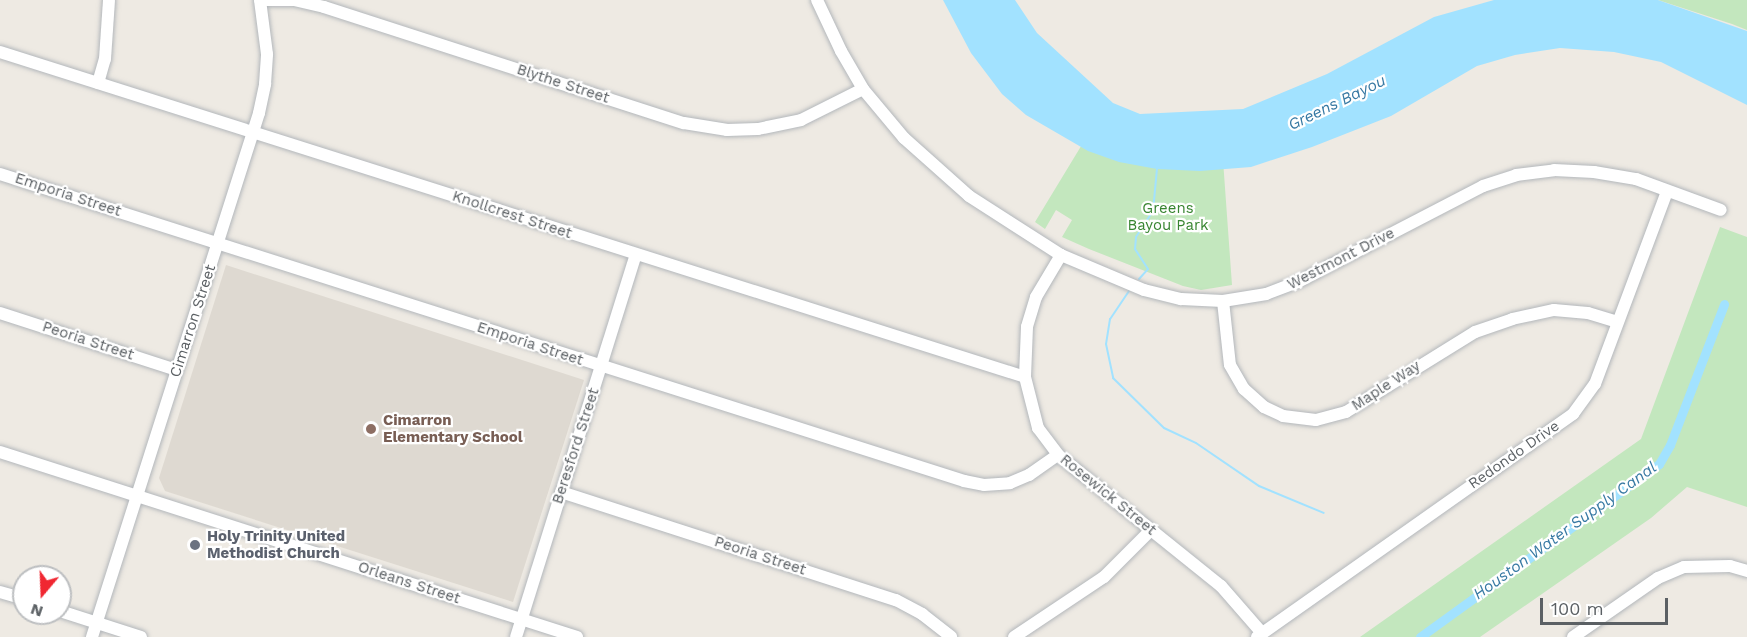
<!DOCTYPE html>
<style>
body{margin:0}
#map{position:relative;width:1747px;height:637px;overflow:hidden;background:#eeeae3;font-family:"Work Sans",sans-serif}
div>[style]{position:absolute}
.education>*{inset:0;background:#ded9d1}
.green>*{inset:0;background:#c3e7be}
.water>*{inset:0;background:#a2e2ff}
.stream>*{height:2px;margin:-1px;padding:0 1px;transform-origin:1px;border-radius:1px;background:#a2e2ff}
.canal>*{height:9px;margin:-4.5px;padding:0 4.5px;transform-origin:4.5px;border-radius:4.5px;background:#a2e2ff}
.roads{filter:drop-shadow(0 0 2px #b3b7bb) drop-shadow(0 0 2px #b3b7bb)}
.minor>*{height:12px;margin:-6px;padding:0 6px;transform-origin:6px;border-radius:6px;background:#fff}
.dots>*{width:16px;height:16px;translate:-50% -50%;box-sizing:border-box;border:3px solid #fff;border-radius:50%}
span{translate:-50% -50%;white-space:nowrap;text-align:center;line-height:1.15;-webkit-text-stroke:4.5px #fff;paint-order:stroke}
.street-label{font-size:15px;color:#5b6064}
.park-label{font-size:15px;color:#388531}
.education-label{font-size:15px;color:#785e54;font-weight:700}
.left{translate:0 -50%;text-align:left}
.worship-label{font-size:15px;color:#5b616d;font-weight:700}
.water-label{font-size:16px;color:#3779a3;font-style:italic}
.north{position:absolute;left:12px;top:565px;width:60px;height:60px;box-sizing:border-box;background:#fff;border:2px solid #bdbfc1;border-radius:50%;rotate:199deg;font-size:16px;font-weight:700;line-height:24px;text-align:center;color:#5b6064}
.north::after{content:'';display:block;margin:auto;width:21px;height:27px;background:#f02731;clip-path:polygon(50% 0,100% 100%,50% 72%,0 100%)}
.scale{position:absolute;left:1540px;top:598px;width:128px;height:27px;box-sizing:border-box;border:3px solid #5b6064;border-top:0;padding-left:8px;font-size:18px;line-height:21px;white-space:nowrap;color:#5b6064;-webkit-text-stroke:4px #fff;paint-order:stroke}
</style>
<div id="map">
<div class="education">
<i style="clip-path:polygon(226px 265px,584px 380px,513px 602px,165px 491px,159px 478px)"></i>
</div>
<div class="green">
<i style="clip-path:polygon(1658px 0,1747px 0,1747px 30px,1732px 24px)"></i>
<i style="clip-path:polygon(1086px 138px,1223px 160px,1232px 285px,1201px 290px,1183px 286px,1089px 249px,1062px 237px,1072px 220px,1056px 210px,1045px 229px,1035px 222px)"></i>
<i style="clip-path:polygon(1720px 227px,1747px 237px,1747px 507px,1687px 487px,1651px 518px,1480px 637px,1360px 637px,1641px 439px)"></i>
</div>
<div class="water">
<i style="clip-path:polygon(943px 0,1015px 0,1037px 33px,1113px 103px,1140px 114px,1243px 109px,1327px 74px,1434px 17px,1494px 0,1658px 0,1747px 31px,1747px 105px,1661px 62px,1614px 52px,1560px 48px,1515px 55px,1477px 66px,1391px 116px,1312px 147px,1251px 167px,1200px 171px,1157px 169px,1119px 162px,1088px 151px,1026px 115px,1002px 94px,971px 53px)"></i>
</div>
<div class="stream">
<i style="left:1139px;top:279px;width:13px;rotate:-48deg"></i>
<i style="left:1148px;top:269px;width:24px;rotate:-123deg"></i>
<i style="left:1135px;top:249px;width:12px;rotate:-85deg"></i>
<i style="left:1136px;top:237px;width:31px;rotate:-57deg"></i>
<i style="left:1153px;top:211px;width:42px;rotate:-84.6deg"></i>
<i style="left:1129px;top:291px;width:34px;rotate:124deg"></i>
<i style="left:1110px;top:319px;width:25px;rotate:99deg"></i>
<i style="left:1106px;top:344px;width:35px;rotate:78deg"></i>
<i style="left:1113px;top:378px;width:71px;rotate:44.4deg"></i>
<i style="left:1164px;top:428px;width:35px;rotate:25deg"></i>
<i style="left:1196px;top:443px;width:76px;rotate:34.3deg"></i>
<i style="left:1259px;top:486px;width:70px;rotate:22.6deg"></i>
</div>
<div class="canal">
<i style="left:1420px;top:637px;width:295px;rotate:-35.9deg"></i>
<i style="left:1659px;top:464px;width:22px;rotate:-60deg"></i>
<i style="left:1670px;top:445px;width:151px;rotate:-69deg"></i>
</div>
<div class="roads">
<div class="minor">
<i style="left:260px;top:0;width:34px"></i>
<i style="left:294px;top:0;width:31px;rotate:13deg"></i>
<i style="left:324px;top:7px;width:378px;rotate:17.9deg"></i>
<i style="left:684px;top:123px;width:44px;rotate:9.2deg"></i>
<i style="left:727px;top:130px;width:31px;rotate:-2deg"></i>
<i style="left:758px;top:129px;width:44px;rotate:-11.8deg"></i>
<i style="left:801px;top:120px;width:69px;rotate:-26.6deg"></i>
<i style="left:817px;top:0;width:56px;rotate:64.8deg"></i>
<i style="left:841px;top:51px;width:44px;rotate:59.9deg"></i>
<i style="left:863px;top:89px;width:64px;rotate:50.1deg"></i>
<i style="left:904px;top:138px;width:87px;rotate:41.7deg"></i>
<i style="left:969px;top:196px;width:109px;rotate:32.7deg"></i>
<i style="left:1061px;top:255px;width:90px;rotate:22.9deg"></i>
<i style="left:1144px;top:290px;width:38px;rotate:14deg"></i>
<i style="left:1181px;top:299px;width:42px;rotate:2.7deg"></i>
<i style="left:1223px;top:301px;width:44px;rotate:-9.2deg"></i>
<i style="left:1266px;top:294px;width:34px;rotate:-21deg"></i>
<i style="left:1298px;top:282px;width:208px;rotate:-27.4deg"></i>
<i style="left:1483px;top:186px;width:35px;rotate:-18deg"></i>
<i style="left:1516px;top:175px;width:38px;rotate:-7deg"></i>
<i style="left:1554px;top:170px;width:40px;rotate:2.9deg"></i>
<i style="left:1594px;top:172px;width:43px;rotate:9.5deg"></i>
<i style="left:1636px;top:179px;width:90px;rotate:20deg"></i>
<i style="left:0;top:52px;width:1075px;rotate:17.59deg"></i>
<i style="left:98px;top:83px;width:25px;rotate:-74deg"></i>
<i style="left:105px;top:59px;width:59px;rotate:-86.1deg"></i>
<i style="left:0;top:174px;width:1012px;rotate:17.66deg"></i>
<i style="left:964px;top:481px;width:20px;rotate:11deg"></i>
<i style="left:984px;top:485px;width:26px;rotate:-4deg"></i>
<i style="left:1010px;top:483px;width:21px;rotate:-23deg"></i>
<i style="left:1029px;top:475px;width:35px;rotate:-35deg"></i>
<i style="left:1061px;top:255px;width:49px;rotate:120.8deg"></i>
<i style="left:1036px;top:297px;width:31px;rotate:107deg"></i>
<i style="left:1027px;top:327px;width:50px;rotate:92.3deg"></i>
<i style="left:1025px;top:377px;width:53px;rotate:75.7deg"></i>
<i style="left:1038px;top:428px;width:34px;rotate:53deg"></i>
<i style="left:1058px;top:455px;width:209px;rotate:38.8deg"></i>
<i style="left:1221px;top:586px;width:62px;rotate:48.9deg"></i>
<i style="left:1223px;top:301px;width:64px;rotate:83.8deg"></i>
<i style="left:1230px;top:365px;width:28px;rotate:60deg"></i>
<i style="left:1244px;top:389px;width:27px;rotate:42deg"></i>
<i style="left:1264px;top:407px;width:21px;rotate:25deg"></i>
<i style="left:1283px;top:416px;width:33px;rotate:7deg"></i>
<i style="left:1316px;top:420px;width:31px;rotate:-15deg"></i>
<i style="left:1346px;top:412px;width:152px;rotate:-31.8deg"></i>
<i style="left:1475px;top:332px;width:39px;rotate:-19deg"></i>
<i style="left:1512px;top:319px;width:43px;rotate:-12.1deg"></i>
<i style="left:1554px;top:310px;width:34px;rotate:5deg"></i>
<i style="left:1588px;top:313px;width:31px;rotate:17deg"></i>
<i style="left:0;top:313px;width:185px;rotate:17.9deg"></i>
<i style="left:0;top:452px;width:606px;rotate:17.78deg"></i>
<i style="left:561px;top:492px;width:352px;rotate:17.9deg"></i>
<i style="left:896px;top:600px;width:30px;rotate:28deg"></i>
<i style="left:922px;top:614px;width:37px;rotate:38deg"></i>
<i style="left:0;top:592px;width:25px;rotate:16deg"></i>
<i style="left:60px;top:611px;width:85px;rotate:17.8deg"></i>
<i style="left:92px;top:637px;width:550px;rotate:-72.32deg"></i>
<i style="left:259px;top:113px;width:30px;rotate:-78deg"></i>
<i style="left:265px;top:84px;width:30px;rotate:-86deg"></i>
<i style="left:267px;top:54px;width:54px;rotate:-97.4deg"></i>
<i style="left:516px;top:637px;width:400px;rotate:-72.6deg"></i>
<i style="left:1014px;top:637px;width:108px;rotate:-33.7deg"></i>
<i style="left:1104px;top:577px;width:66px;rotate:-45deg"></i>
<i style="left:1257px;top:637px;width:387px;rotate:-35.2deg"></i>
<i style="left:1573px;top:414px;width:37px;rotate:-54deg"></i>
<i style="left:1595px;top:384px;width:206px;rotate:-69.5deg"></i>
<i style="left:1573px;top:637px;width:103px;rotate:-34.8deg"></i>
<i style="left:1658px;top:578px;width:28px;rotate:-23deg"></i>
<i style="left:1684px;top:567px;width:46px;rotate:-1.2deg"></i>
<i style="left:1730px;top:566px;width:18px;rotate:16deg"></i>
</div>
</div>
<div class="dots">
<i style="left:371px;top:429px;background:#8d6e63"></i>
<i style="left:195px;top:545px;background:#6b7280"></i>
</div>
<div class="street-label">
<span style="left:563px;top:84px;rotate:18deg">Blythe Street</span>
<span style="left:68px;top:195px;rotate:18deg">Emporia Street</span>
<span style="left:512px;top:215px;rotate:18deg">Knollcrest Street</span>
<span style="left:1341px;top:259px;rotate:-27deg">Westmont Drive</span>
<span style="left:193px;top:321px;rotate:-72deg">Cimarron Street</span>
<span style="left:88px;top:341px;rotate:18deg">Peoria Street</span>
<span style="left:530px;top:344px;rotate:18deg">Emporia Street</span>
<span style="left:1386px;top:386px;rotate:-33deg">Maple Way</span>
<span style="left:576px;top:446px;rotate:-72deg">Beresford Street</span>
<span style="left:1514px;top:455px;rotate:-35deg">Redondo Drive</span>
<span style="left:1108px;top:495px;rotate:39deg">Rosewick Street</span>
<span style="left:760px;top:556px;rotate:18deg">Peoria Street</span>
<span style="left:409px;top:583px;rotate:18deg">Orleans Street</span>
</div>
<div class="park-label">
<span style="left:1168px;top:217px">Greens<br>Bayou Park</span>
</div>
<div class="education-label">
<span class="left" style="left:383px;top:429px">Cimarron<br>Elementary School</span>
</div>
<div class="worship-label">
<span class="left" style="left:207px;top:545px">Holy Trinity United<br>Methodist Church</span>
</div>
<div class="water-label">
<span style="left:1337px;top:103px;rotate:-26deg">Greens Bayou</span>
<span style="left:1565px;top:531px;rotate:-36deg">Houston Water Supply Canal</span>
</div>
<div class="north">N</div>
<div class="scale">100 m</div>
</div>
